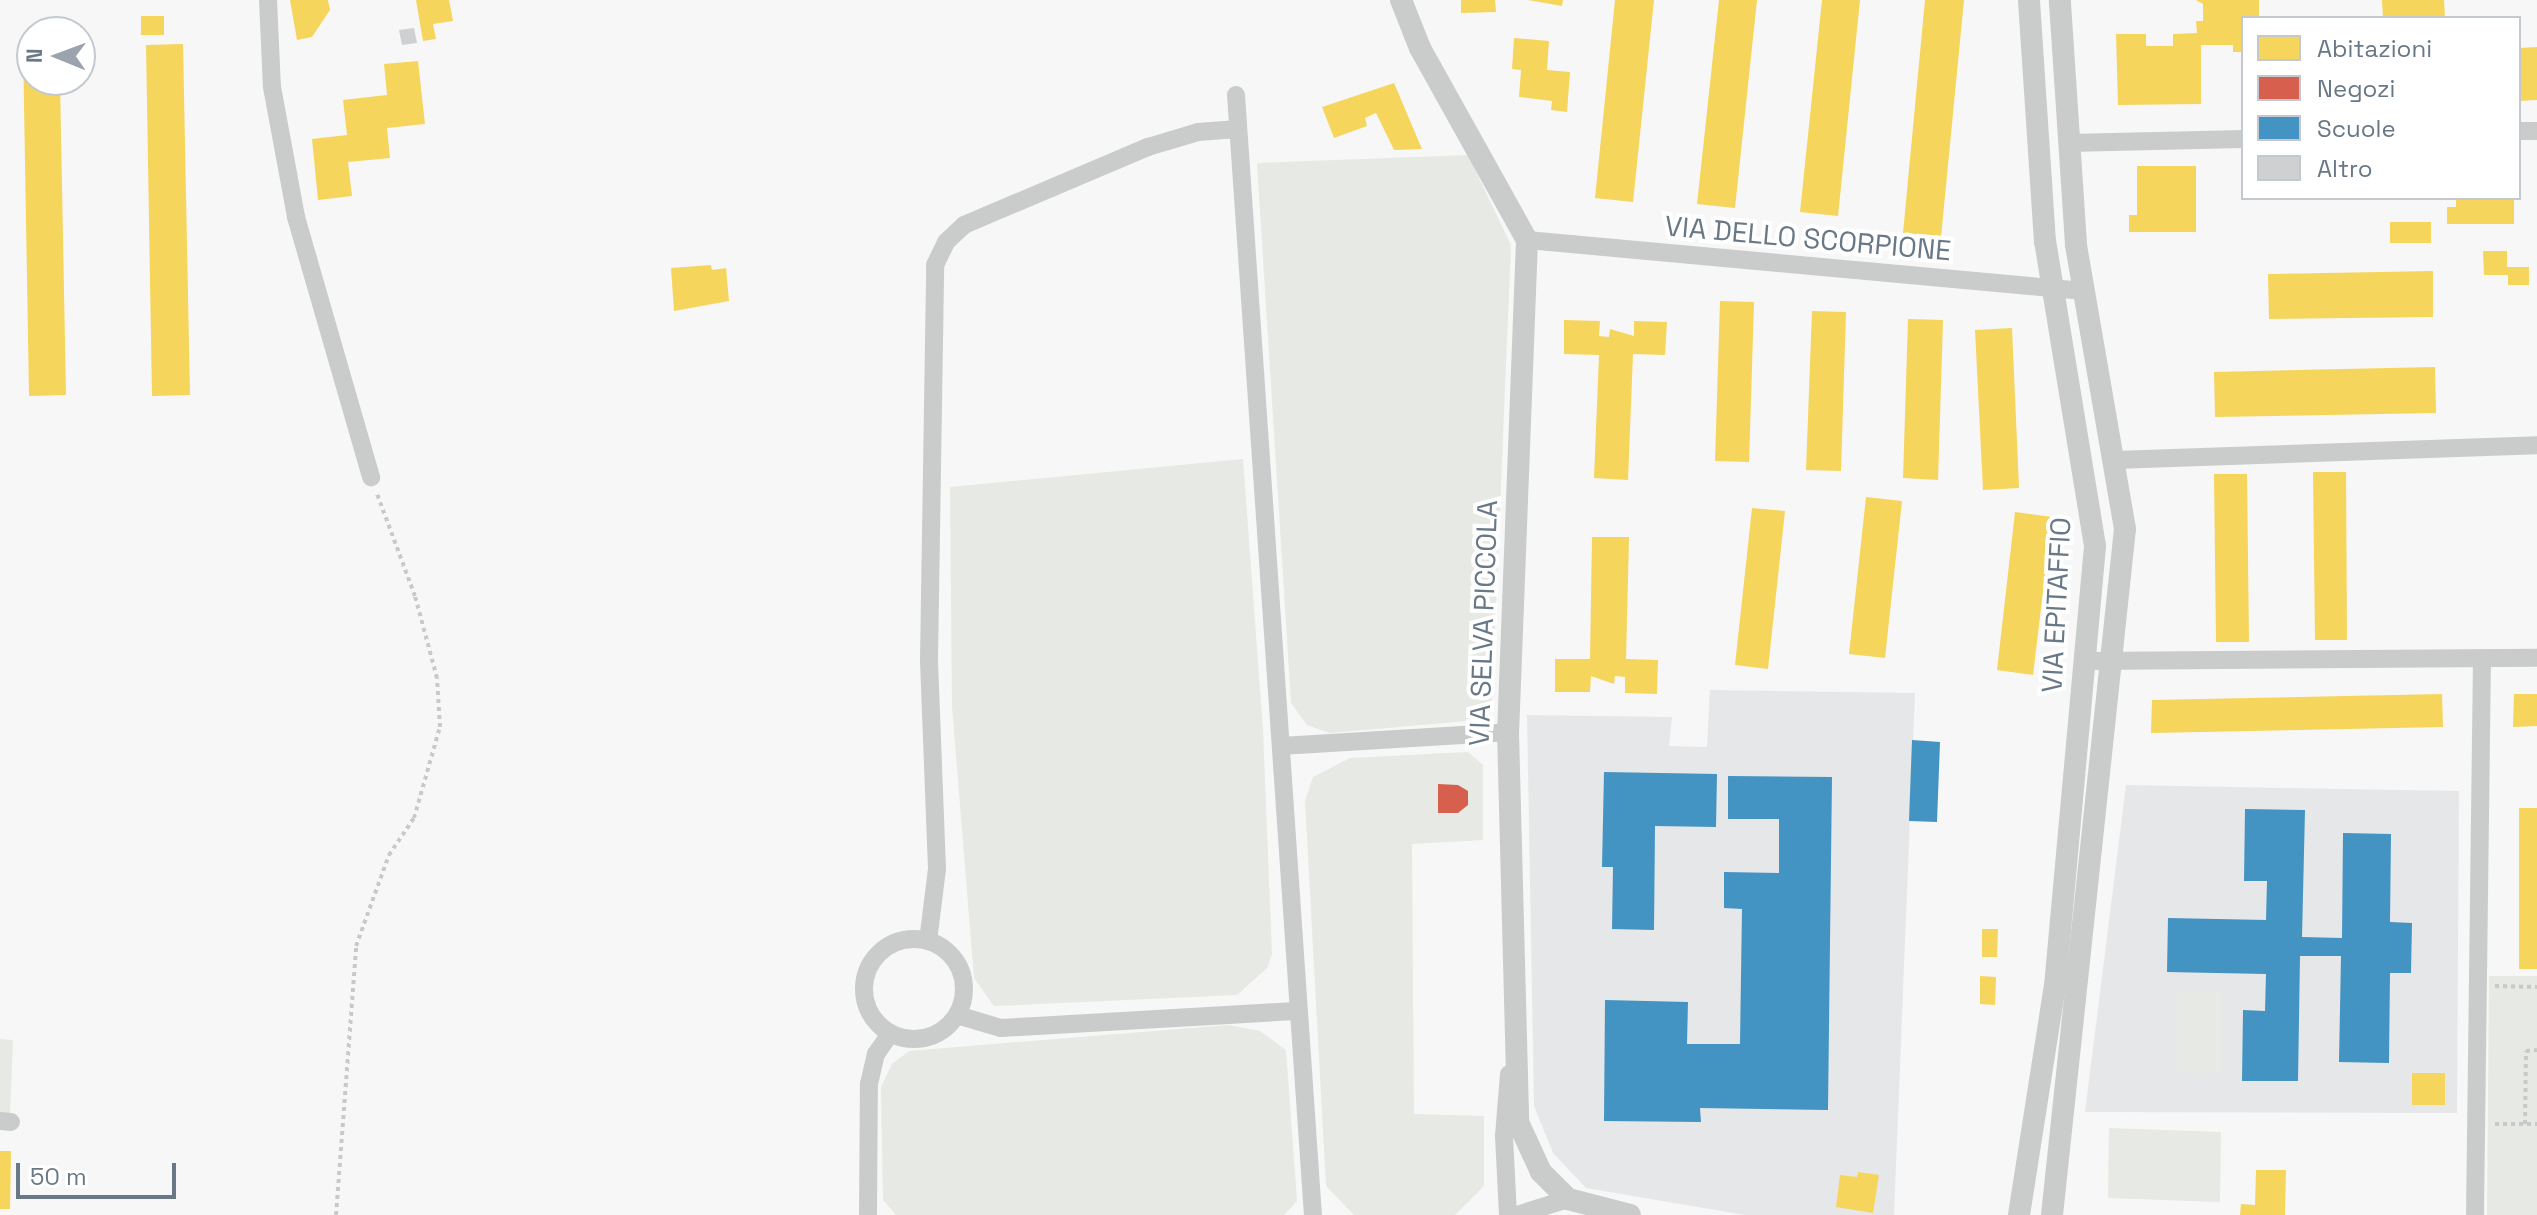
<!DOCTYPE html>
<style>
body{margin:0}
#map{position:relative;width:2537px;height:1215px;overflow:hidden;background:#f7f7f7;font-family:"Space Grotesk",sans-serif}
div>[style]{position:absolute}
.built>*{inset:0;background:#e6e7e8}
.green>*{inset:0;background:#e6e9e4}
.homes>*{inset:0;background:#f6d55c}
.shops>*{inset:0;background:#d6604d}
.schools>*{inset:0;background:#4393c3}
.building>*{inset:0;background:#cfd0d1}
.path>*{height:4px;margin-top:-2px;transform-origin:0;background:repeating-linear-gradient(90deg,#c8c9ca 0 4px,transparent 0 8px)}
.minor>*{height:18px;margin:-9px;padding:0 9px;transform-origin:9px;border-radius:9px;background:#cacccc}
.minor>.ring{margin:-9px;padding:0;box-sizing:content-box;background:none;border:18px solid #cacccc;border-radius:50%}
.tertiary>*{height:22px;margin:-11px;padding:0 11px;transform-origin:11px;border-radius:11px;background:#cacccc}
span{translate:-50% -50%;white-space:nowrap;text-align:center;line-height:1.15;-webkit-text-stroke:8px #fff;paint-order:stroke}
.street-label{font-size:28px;color:#697886}
.legend{position:absolute;left:2241px;top:16px;width:280px;height:184px;box-sizing:border-box;background:#fff;border:2px solid #c3c9cf;margin:0;padding:10px 14px;list-style:none;font-size:24px;color:#697886}
.legend li{display:flex;align-items:center;gap:16px;height:40px}
.legend b{width:40px;border:2px solid #c3c9cf}
.north{position:absolute;left:16px;top:16px;width:80px;height:80px;box-sizing:border-box;background:#fff;border:2px solid #c3c9cf;border-radius:50%;rotate:271deg;font-size:22px;font-weight:700;line-height:32px;text-align:center;color:#697886}
.north::after{content:'';display:block;margin:auto;width:28px;height:36px;background:#9ba4ae;clip-path:polygon(50% 0,100% 100%,50% 72%,0 100%)}
.scale{position:absolute;left:16px;top:1163px;width:160px;height:36px;box-sizing:border-box;border:4px solid #697886;border-top:0;padding-left:10px;font-size:24px;line-height:28px;white-space:nowrap;color:#697886;-webkit-text-stroke:6px #fff;paint-order:stroke}
</style>
<div id="map">
<div class="built">
<i style="clip-path:polygon(1710px 690px,1915px 693px,1894px 1215px,1745px 1215px,1586px 1188px,1553px 1153px,1534px 1106px,1527px 715px,1672px 717px,1669px 746px,1707px 747px)"></i>
<i style="clip-path:polygon(2126px 785px,2459px 791px,2457px 1113px,2085px 1112px)"></i>
</div>
<div class="green">
<i style="clip-path:polygon(1468px 155px,1511px 245px,1492px 702px,1467px 721px,1330px 733px,1307px 725px,1291px 703px,1257px 163px)"></i>
<i style="clip-path:polygon(1243px 459px,1263px 730px,1272px 954px,1267px 968px,1237px 995px,994px 1006px,974px 978px,952px 706px,950px 487px)"></i>
<i style="clip-path:polygon(1468px 752px,1483px 765px,1483px 840px,1412px 844px,1414px 1114px,1484px 1116px,1484px 1186px,1455px 1215px,1354px 1215px,1326px 1186px,1305px 801px,1313px 777px,1350px 758px)"></i>
<i style="clip-path:polygon(2489px 976px,2537px 976px,2537px 1215px,2487px 1215px)"></i>
<i style="clip-path:polygon(2177px 991px,2222px 992px,2222px 1073px,2177px 1073px)"></i>
<i style="clip-path:polygon(1228px 1025px,1260px 1031px,1286px 1050px,1297px 1201px,1284px 1215px,896px 1215px,883px 1200px,881px 1087px,892px 1064px,909px 1051px)"></i>
<i style="clip-path:polygon(0 1039px,13px 1040px,10px 1113px,0 1113px)"></i>
<i style="clip-path:polygon(2109px 1128px,2221px 1132px,2220px 1202px,2108px 1198px)"></i>
</div>
<div class="homes">
<i style="clip-path:polygon(290px 0,328px 0,330px 10px,312px 37px,297px 40px)"></i>
<i style="clip-path:polygon(416px 0,449px 0,453px 21px,433px 24px,436px 39px,423px 41px)"></i>
<i style="clip-path:polygon(1461px 0,1495px 0,1496px 12px,1461px 13px)"></i>
<i style="clip-path:polygon(1528px 0,1563px 0,1562px 6px)"></i>
<i style="clip-path:polygon(1615px 0,1654px 0,1633px 202px,1595px 198px)"></i>
<i style="clip-path:polygon(1719px 0,1757px 0,1735px 208px,1697px 204px)"></i>
<i style="clip-path:polygon(1822px 0,1860px 0,1838px 216px,1800px 212px)"></i>
<i style="clip-path:polygon(1925px 0,1964px 0,1941px 237px,1903px 233px)"></i>
<i style="clip-path:polygon(2196px 0,2259px 0,2259px 18px,2243px 18px,2243px 52px,2233px 52px,2233px 45px,2201px 45px,2201px 104px,2118px 105px,2116px 34px,2146px 34px,2146px 46px,2173px 46px,2173px 34px,2197px 33px,2196px 21px,2203px 21px,2203px 4px)"></i>
<i style="clip-path:polygon(2382px 0,2444px 0,2445px 18px,2383px 18px)"></i>
<i style="clip-path:polygon(141px 16px,164px 16px,164px 35px,141px 35px)"></i>
<i style="clip-path:polygon(1514px 38px,1549px 41px,1547px 70px,1570px 72px,1567px 112px,1551px 110px,1552px 101px,1519px 97px,1521px 70px,1512px 69px)"></i>
<i style="clip-path:polygon(183px 44px,190px 395px,152px 396px,146px 45px)"></i>
<i style="clip-path:polygon(23px 45px,32px 45px,32px 80px,60px 80px,66px 395px,29px 396px)"></i>
<i style="clip-path:polygon(2537px 47px,2537px 100px,2519px 101px,2519px 48px)"></i>
<i style="clip-path:polygon(418px 61px,425px 124px,387px 128px,390px 158px,348px 162px,352px 196px,318px 200px,312px 139px,347px 135px,343px 100px,387px 95px,384px 64px)"></i>
<i style="clip-path:polygon(1394px 83px,1422px 149px,1394px 150px,1376px 113px,1365px 118px,1367px 126px,1334px 138px,1322px 107px)"></i>
<i style="clip-path:polygon(2137px 166px,2196px 166px,2196px 232px,2129px 232px,2129px 215px,2137px 215px)"></i>
<i style="clip-path:polygon(2456px 198px,2514px 198px,2514px 224px,2447px 224px,2447px 207px,2456px 207px)"></i>
<i style="clip-path:polygon(2390px 222px,2431px 222px,2431px 243px,2390px 243px)"></i>
<i style="clip-path:polygon(2483px 251px,2507px 251px,2507px 267px,2529px 267px,2529px 285px,2508px 285px,2508px 275px,2484px 275px)"></i>
<i style="clip-path:polygon(711px 265px,712px 270px,726px 268px,729px 301px,674px 311px,671px 268px)"></i>
<i style="clip-path:polygon(2433px 271px,2433px 317px,2269px 319px,2268px 274px)"></i>
<i style="clip-path:polygon(1720px 301px,1754px 302px,1749px 462px,1715px 461px)"></i>
<i style="clip-path:polygon(1812px 311px,1846px 312px,1841px 471px,1806px 470px)"></i>
<i style="clip-path:polygon(1908px 319px,1943px 320px,1938px 480px,1903px 478px)"></i>
<i style="clip-path:polygon(1564px 320px,1600px 321px,1599px 336px,1609px 337px,1610px 329px,1634px 336px,1634px 321px,1667px 322px,1665px 355px,1633px 354px,1628px 480px,1594px 478px,1599px 355px,1564px 354px)"></i>
<i style="clip-path:polygon(2012px 328px,2019px 488px,1983px 490px,1975px 330px)"></i>
<i style="clip-path:polygon(2435px 367px,2436px 413px,2215px 417px,2214px 372px)"></i>
<i style="clip-path:polygon(2313px 472px,2346px 472px,2347px 640px,2315px 640px)"></i>
<i style="clip-path:polygon(2214px 474px,2247px 474px,2249px 642px,2216px 642px)"></i>
<i style="clip-path:polygon(1866px 497px,1902px 501px,1885px 658px,1849px 654px)"></i>
<i style="clip-path:polygon(1752px 508px,1785px 511px,1768px 669px,1735px 665px)"></i>
<i style="clip-path:polygon(2015px 512px,2052px 517px,2033px 675px,1997px 670px)"></i>
<i style="clip-path:polygon(1592px 537px,1629px 537px,1626px 659px,1658px 660px,1657px 694px,1625px 693px,1625px 677px,1615px 676px,1614px 684px,1591px 676px,1590px 692px,1555px 692px,1555px 659px,1590px 659px)"></i>
<i style="clip-path:polygon(2442px 694px,2443px 727px,2151px 733px,2152px 700px)"></i>
<i style="clip-path:polygon(2514px 694px,2537px 694px,2537px 726px,2513px 727px)"></i>
<i style="clip-path:polygon(2519px 808px,2537px 808px,2537px 969px,2519px 969px)"></i>
<i style="clip-path:polygon(1982px 929px,1998px 929px,1997px 957px,1982px 957px)"></i>
<i style="clip-path:polygon(1980px 976px,1996px 977px,1995px 1005px,1980px 1004px)"></i>
<i style="clip-path:polygon(2412px 1073px,2445px 1073px,2445px 1105px,2412px 1105px)"></i>
<i style="clip-path:polygon(0 1151px,11px 1151px,10px 1209px,0 1209px)"></i>
<i style="clip-path:polygon(2256px 1170px,2286px 1170px,2285px 1215px,2240px 1215px,2241px 1204px,2255px 1205px)"></i>
<i style="clip-path:polygon(1858px 1172px,1879px 1175px,1873px 1213px,1836px 1207px,1840px 1175px,1857px 1177px)"></i>
</div>
<div class="shops">
<i style="clip-path:polygon(1438px 784px,1458px 785px,1468px 791px,1468px 805px,1458px 813px,1438px 813px)"></i>
</div>
<div class="schools">
<i style="clip-path:polygon(1912px 740px,1940px 742px,1937px 822px,1909px 821px)"></i>
<i style="clip-path:polygon(1604px 772px,1717px 774px,1716px 827px,1655px 826px,1654px 930px,1612px 929px,1613px 867px,1602px 867px)"></i>
<i style="clip-path:polygon(1728px 776px,1832px 777px,1828px 1110px,1700px 1108px,1701px 1122px,1604px 1121px,1605px 1000px,1688px 1002px,1687px 1044px,1740px 1044px,1742px 909px,1724px 908px,1724px 872px,1779px 873px,1779px 819px,1728px 819px)"></i>
<i style="clip-path:polygon(2245px 809px,2305px 810px,2302px 937px,2342px 938px,2343px 833px,2391px 834px,2390px 922px,2412px 923px,2411px 973px,2390px 973px,2389px 1063px,2339px 1062px,2341px 956px,2300px 956px,2298px 1081px,2242px 1081px,2243px 1010px,2265px 1011px,2266px 974px,2167px 972px,2168px 918px,2266px 920px,2267px 881px,2244px 881px)"></i>
</div>
<div class="building">
<i style="clip-path:polygon(414px 28px,417px 43px,402px 45px,399px 30px)"></i>
</div>
<div class="path">
<i style="left:2495px;top:986px;width:42px;rotate:1.4deg"></i>
<i style="left:2495px;top:1124px;width:42px"></i>
<i style="left:2525px;top:1124px;width:73px;rotate:-89.2deg"></i>
<i style="left:2526px;top:1051px;width:11px;rotate:-5deg"></i>
<i style="left:336px;top:1215px;width:270px;rotate:-85.7deg"></i>
<i style="left:356px;top:946px;width:97px;rotate:-70.1deg"></i>
<i style="left:389px;top:855px;width:45px;rotate:-56deg"></i>
<i style="left:414px;top:818px;width:95px;rotate:-74.1deg"></i>
<i style="left:440px;top:727px;width:49px;rotate:-93.5deg"></i>
<i style="left:437px;top:678px;width:85px;rotate:-105deg"></i>
<i style="left:415px;top:596px;width:109px;rotate:-110.4deg"></i>
</div>
<div class="minor">
<i style="left:268px;top:0;width:87px;rotate:87.4deg"></i>
<i style="left:272px;top:87px;width:132px;rotate:79.5deg"></i>
<i style="left:296px;top:217px;width:271px;rotate:73.9deg"></i>
<i style="left:1236px;top:95px;width:1123px;rotate:86.07deg"></i>
<i style="left:2519px;top:131px;width:18px"></i>
<i style="left:2068px;top:143px;width:175px;rotate:-1.3deg"></i>
<i style="left:1527px;top:240px;width:559px;rotate:5.23deg"></i>
<i style="left:2115px;top:460px;width:422px;rotate:-2deg"></i>
<i style="left:2084px;top:661px;width:453px;rotate:-0.4deg"></i>
<i style="left:1281px;top:746px;width:227px;rotate:-3.5deg"></i>
<i class="ring" style="left:864px;top:939px;width:82px;height:82px"></i>
<i style="left:928px;top:941px;width:73px;rotate:-82.9deg"></i>
<i style="left:937px;top:869px;width:209px;rotate:-92.2deg"></i>
<i style="left:929px;top:660px;width:395px;rotate:-89.1deg"></i>
<i style="left:935px;top:265px;width:25px;rotate:-64deg"></i>
<i style="left:946px;top:242px;width:25px;rotate:-43deg"></i>
<i style="left:964px;top:225px;width:200px;rotate:-23deg"></i>
<i style="left:1148px;top:147px;width:52px;rotate:-16.7deg"></i>
<i style="left:1198px;top:132px;width:40px;rotate:-4.3deg"></i>
<i style="left:957px;top:1015px;width:46px;rotate:16.5deg"></i>
<i style="left:1001px;top:1028px;width:298px;rotate:-3.3deg"></i>
<i style="left:0;top:1121px;width:11px;rotate:5deg"></i>
<i style="left:868px;top:1215px;width:131px;rotate:-89.6deg"></i>
<i style="left:869px;top:1084px;width:31px;rotate:-77deg"></i>
<i style="left:876px;top:1054px;width:24px;rotate:-55deg"></i>
<i style="left:1508px;top:1215px;width:79px;rotate:-92.9deg"></i>
<i style="left:1504px;top:1136px;width:62px;rotate:-85.4deg"></i>
<i style="left:1517px;top:1215px;width:53px;rotate:-17.4deg"></i>
<i style="left:2475px;top:1215px;width:556px;rotate:-89.28deg"></i>
</div>
<div class="tertiary">
<i style="left:1401px;top:0;width:52px;rotate:68.4deg"></i>
<i style="left:1420px;top:48px;width:220px;rotate:60.9deg"></i>
<i style="left:1527px;top:240px;width:492px;rotate:92.2deg"></i>
<i style="left:1508px;top:732px;width:390px;rotate:88.5deg"></i>
<i style="left:1518px;top:1122px;width:55px;rotate:65.3deg"></i>
<i style="left:1541px;top:1172px;width:38px;rotate:45deg"></i>
<i style="left:1568px;top:1199px;width:64px;rotate:14.5deg"></i>
<i style="left:2019px;top:1215px;width:232px;rotate:-81.1deg"></i>
<i style="left:2055px;top:986px;width:442px;rotate:-84.8deg"></i>
<i style="left:2095px;top:546px;width:308px;rotate:-99.3deg"></i>
<i style="left:2045px;top:242px;width:243px;rotate:-93.8deg"></i>
<i style="left:2052px;top:1215px;width:690px;rotate:-83.93deg"></i>
<i style="left:2125px;top:529px;width:289px;rotate:-99.8deg"></i>
<i style="left:2076px;top:244px;width:245px;rotate:-93.8deg"></i>
</div>
<div class="street-label">
<span style="left:1808px;top:238px;rotate:5deg">VIA DELLO SCORPIONE</span>
<span style="left:2056px;top:605px;rotate:-87deg">VIA EPITAFFIO</span>
<span style="left:1483px;top:623px;rotate:-88deg">VIA SELVA PICCOLA</span>
</div>
<ul class="legend">
<li><b style="height:22px;background:#f6d55c"></b>Abitazioni</li>
<li><b style="height:22px;background:#d6604d"></b>Negozi</li>
<li><b style="height:22px;background:#4393c3"></b>Scuole</li>
<li><b style="height:22px;background:#cfd0d1"></b>Altro</li>
</ul>
<div class="north">N</div>
<div class="scale">50 m</div>
</div>
